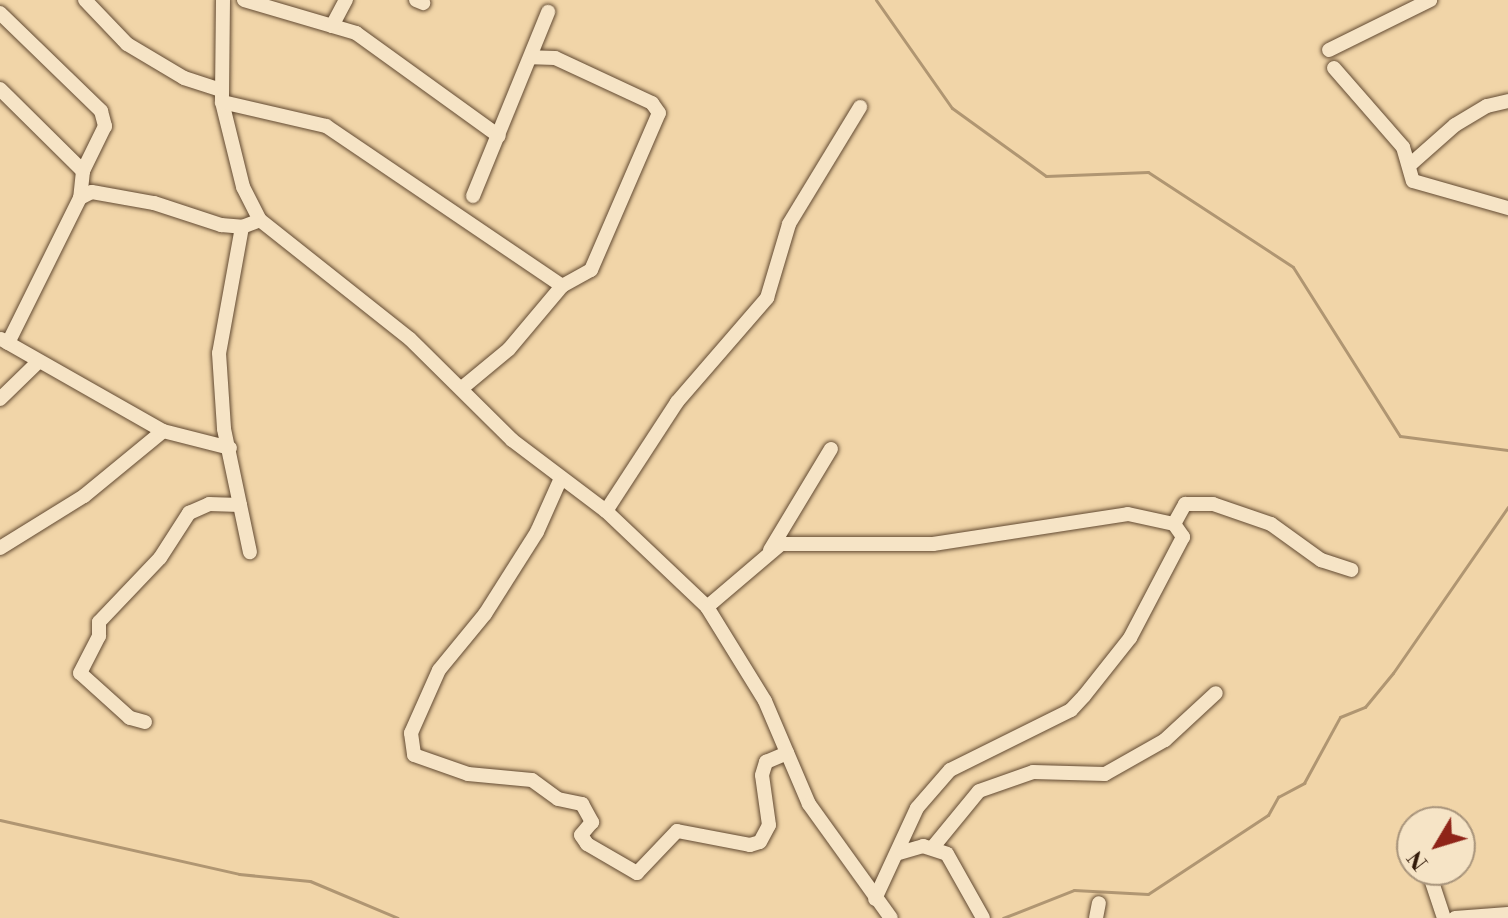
<!DOCTYPE html>
<style>
body{margin:0}
#map{position:relative;width:1508px;height:918px;overflow:hidden;background:#f1d5a8;font-family:"Libre Bodoni",serif}
div>[style]{position:absolute}
.stream>*{height:3px;margin:-1.5px;padding:0 1.5px;transform-origin:1.5px;border-radius:1.5px;background:#b09672}
.roads{filter:drop-shadow(0 0 2px #624a32) drop-shadow(0 0 2px #624a32)}
.street>*{height:14px;margin:-7px;padding:0 7px;transform-origin:7px;border-radius:7px;background:#f6e4c6}
span{translate:-50% -50%;white-space:nowrap;text-align:center;line-height:1.15;-webkit-text-stroke:8px #f6e4c6;paint-order:stroke}
.north{position:absolute;left:1396px;top:806px;width:80px;height:80px;box-sizing:border-box;background:#f6e4c6;border:2px solid #a8947b;border-radius:50%;rotate:232deg;font-size:22px;font-weight:700;line-height:32px;text-align:center;color:#331b0a}
.north::after{content:'';display:block;margin:auto;width:28px;height:36px;background:#8f2418;clip-path:polygon(50% 0,100% 100%,50% 72%,0 100%)}
</style>
<div id="map">
<div class="stream">
<i style="left:876px;top:0;width:132px;rotate:54.9deg"></i>
<i style="left:952px;top:108px;width:116px;rotate:35.9deg"></i>
<i style="left:1046px;top:176px;width:102px;rotate:-2.2deg"></i>
<i style="left:1148px;top:172px;width:173px;rotate:33.2deg"></i>
<i style="left:1293px;top:267px;width:200px;rotate:57.7deg"></i>
<i style="left:1400px;top:436px;width:109px;rotate:7.4deg"></i>
<i style="left:0;top:820px;width:245px;rotate:12.7deg"></i>
<i style="left:239px;top:874px;width:71px;rotate:5.6deg"></i>
<i style="left:310px;top:881px;width:95px;rotate:22.8deg"></i>
<i style="left:1003px;top:918px;width:76px;rotate:-21.5deg"></i>
<i style="left:1074px;top:890px;width:74px;rotate:3.1deg"></i>
<i style="left:1148px;top:894px;width:144px;rotate:-33.4deg"></i>
<i style="left:1268px;top:815px;width:21px;rotate:-61deg"></i>
<i style="left:1278px;top:797px;width:30px;rotate:-28deg"></i>
<i style="left:1304px;top:783px;width:75px;rotate:-61.4deg"></i>
<i style="left:1340px;top:717px;width:27px;rotate:-22deg"></i>
<i style="left:1365px;top:707px;width:44px;rotate:-50.5deg"></i>
<i style="left:1393px;top:673px;width:202px;rotate:-55.3deg"></i>
</div>
<div class="roads">
<div class="street">
<i style="left:85px;top:0;width:61px;rotate:46.3deg"></i>
<i style="left:127px;top:44px;width:66px;rotate:30.8deg"></i>
<i style="left:184px;top:78px;width:40px;rotate:18deg"></i>
<i style="left:223px;top:0;width:102px;rotate:90.6deg"></i>
<i style="left:222px;top:102px;width:88px;rotate:76.1deg"></i>
<i style="left:243px;top:187px;width:37px;rotate:63deg"></i>
<i style="left:260px;top:220px;width:191px;rotate:38.4deg"></i>
<i style="left:410px;top:339px;width:144px;rotate:44.7deg"></i>
<i style="left:512px;top:440px;width:118px;rotate:37.1deg"></i>
<i style="left:606px;top:511px;width:139px;rotate:43.5deg"></i>
<i style="left:707px;top:607px;width:110px;rotate:58.3deg"></i>
<i style="left:765px;top:701px;width:112px;rotate:66.9deg"></i>
<i style="left:809px;top:804px;width:140px;rotate:54.3deg"></i>
<i style="left:244px;top:0;width:117px;rotate:16.4deg"></i>
<i style="left:356px;top:33px;width:176px;rotate:35.8deg"></i>
<i style="left:416px;top:0;width:8px;rotate:23deg"></i>
<i style="left:0;top:13px;width:141px;rotate:44.1deg"></i>
<i style="left:101px;top:111px;width:16px;rotate:75deg"></i>
<i style="left:105px;top:126px;width:50px;rotate:116.1deg"></i>
<i style="left:83px;top:171px;width:27px;rotate:96deg"></i>
<i style="left:332px;top:26px;width:30px;rotate:-62deg"></i>
<i style="left:1329px;top:50px;width:113px;rotate:-26.3deg"></i>
<i style="left:1334px;top:68px;width:105px;rotate:48.9deg"></i>
<i style="left:1403px;top:147px;width:35px;rotate:74deg"></i>
<i style="left:1413px;top:181px;width:99px;rotate:15.9deg"></i>
<i style="left:0;top:89px;width:117px;rotate:44.7deg"></i>
<i style="left:222px;top:102px;width:107px;rotate:13deg"></i>
<i style="left:326px;top:126px;width:285px;rotate:34.1deg"></i>
<i style="left:1412px;top:163px;width:57px;rotate:-41.5deg"></i>
<i style="left:1455px;top:125px;width:37px;rotate:-31deg"></i>
<i style="left:1487px;top:106px;width:22px;rotate:-13deg"></i>
<i style="left:473px;top:196px;width:199px;rotate:-67.8deg"></i>
<i style="left:242px;top:227px;width:128px;rotate:100.3deg"></i>
<i style="left:219px;top:353px;width:76px;rotate:86.2deg"></i>
<i style="left:224px;top:429px;width:126px;rotate:78.1deg"></i>
<i style="left:1px;top:339px;width:186px;rotate:29.6deg"></i>
<i style="left:163px;top:431px;width:69px;rotate:14.2deg"></i>
<i style="left:8px;top:343px;width:162px;rotate:-63.6deg"></i>
<i style="left:80px;top:198px;width:13px;rotate:-27deg"></i>
<i style="left:92px;top:192px;width:63px;rotate:10.1deg"></i>
<i style="left:154px;top:203px;width:71px;rotate:18.2deg"></i>
<i style="left:221px;top:225px;width:21px;rotate:5deg"></i>
<i style="left:242px;top:227px;width:19px;rotate:-21deg"></i>
<i style="left:462px;top:388px;width:61px;rotate:-39.7deg"></i>
<i style="left:509px;top:349px;width:82px;rotate:-49.9deg"></i>
<i style="left:562px;top:286px;width:33px;rotate:-29deg"></i>
<i style="left:591px;top:270px;width:171px;rotate:-66.6deg"></i>
<i style="left:659px;top:113px;width:12px;rotate:-125deg"></i>
<i style="left:652px;top:103px;width:107px;rotate:-155.1deg"></i>
<i style="left:555px;top:58px;width:23px;rotate:-178deg"></i>
<i style="left:0;top:399px;width:52px;rotate:-44.2deg"></i>
<i style="left:561px;top:478px;width:59px;rotate:114deg"></i>
<i style="left:537px;top:532px;width:97px;rotate:122.4deg"></i>
<i style="left:485px;top:614px;width:72px;rotate:129.4deg"></i>
<i style="left:439px;top:670px;width:69px;rotate:114deg"></i>
<i style="left:411px;top:733px;width:22px;rotate:82deg"></i>
<i style="left:414px;top:755px;width:57px;rotate:19.4deg"></i>
<i style="left:468px;top:774px;width:64px;rotate:5.4deg"></i>
<i style="left:532px;top:780px;width:32px;rotate:36deg"></i>
<i style="left:558px;top:799px;width:25px;rotate:12deg"></i>
<i style="left:582px;top:804px;width:21px;rotate:61deg"></i>
<i style="left:592px;top:822px;width:17px;rotate:130deg"></i>
<i style="left:581px;top:835px;width:11px;rotate:56deg"></i>
<i style="left:587px;top:844px;width:58px;rotate:30.1deg"></i>
<i style="left:637px;top:873px;width:58px;rotate:-46.4deg"></i>
<i style="left:677px;top:831px;width:74px;rotate:10.9deg"></i>
<i style="left:750px;top:845px;width:10px;rotate:-17deg"></i>
<i style="left:760px;top:842px;width:19px;rotate:-62deg"></i>
<i style="left:769px;top:825px;width:50px;rotate:-98deg"></i>
<i style="left:762px;top:775px;width:14px;rotate:-73deg"></i>
<i style="left:766px;top:762px;width:23px;rotate:-23deg"></i>
<i style="left:606px;top:511px;width:130px;rotate:-56.9deg"></i>
<i style="left:677px;top:402px;width:138px;rotate:-49.1deg"></i>
<i style="left:767px;top:298px;width:77px;rotate:-73.4deg"></i>
<i style="left:789px;top:224px;width:137px;rotate:-58.7deg"></i>
<i style="left:1174px;top:524px;width:23px;rotate:-61deg"></i>
<i style="left:1185px;top:504px;width:28px"></i>
<i style="left:1213px;top:504px;width:61px;rotate:19deg"></i>
<i style="left:1271px;top:524px;width:62px;rotate:35.8deg"></i>
<i style="left:1321px;top:560px;width:32px;rotate:18deg"></i>
<i style="left:0;top:548px;width:99px;rotate:-31.8deg"></i>
<i style="left:84px;top:496px;width:102px;rotate:-39.4deg"></i>
<i style="left:770px;top:550px;width:118px;rotate:-58.9deg"></i>
<i style="left:707px;top:607px;width:97px;rotate:-40.4deg"></i>
<i style="left:781px;top:544px;width:152px"></i>
<i style="left:933px;top:544px;width:197px;rotate:-8.7deg"></i>
<i style="left:1128px;top:514px;width:47px;rotate:12.3deg"></i>
<i style="left:1174px;top:524px;width:16px;rotate:55deg"></i>
<i style="left:1183px;top:537px;width:114px;rotate:117.7deg"></i>
<i style="left:1130px;top:638px;width:74px;rotate:128.4deg"></i>
<i style="left:1084px;top:696px;width:19px;rotate:133deg"></i>
<i style="left:1071px;top:710px;width:135px;rotate:153.6deg"></i>
<i style="left:950px;top:770px;width:50px;rotate:131deg"></i>
<i style="left:917px;top:808px;width:100px;rotate:114.8deg"></i>
<i style="left:145px;top:722px;width:16px;rotate:-165deg"></i>
<i style="left:130px;top:718px;width:67px;rotate:-138deg"></i>
<i style="left:80px;top:673px;width:42px;rotate:-62.8deg"></i>
<i style="left:99px;top:636px;width:14px;rotate:-90deg"></i>
<i style="left:99px;top:622px;width:88px;rotate:-46.4deg"></i>
<i style="left:160px;top:558px;width:54px;rotate:-57.2deg"></i>
<i style="left:189px;top:513px;width:22px;rotate:-24deg"></i>
<i style="left:209px;top:504px;width:31px;rotate:2deg"></i>
<i style="left:933px;top:847px;width:72px;rotate:-50.6deg"></i>
<i style="left:979px;top:791px;width:57px;rotate:-19.4deg"></i>
<i style="left:1033px;top:772px;width:72px;rotate:1.6deg"></i>
<i style="left:1105px;top:774px;width:69px;rotate:-29.5deg"></i>
<i style="left:1165px;top:740px;width:69px;rotate:-42.7deg"></i>
<i style="left:899px;top:853px;width:25px;rotate:-16deg"></i>
<i style="left:923px;top:846px;width:25px;rotate:18deg"></i>
<i style="left:947px;top:854px;width:73px;rotate:60.6deg"></i>
<i style="left:1428px;top:870px;width:51px;rotate:71.6deg"></i>
<i style="left:1096px;top:918px;width:15px;rotate:-79deg"></i>
<i style="left:1455px;top:918px;width:53px;rotate:-4.3deg"></i>
</div>
</div>
<div class="north">N</div>
</div>
